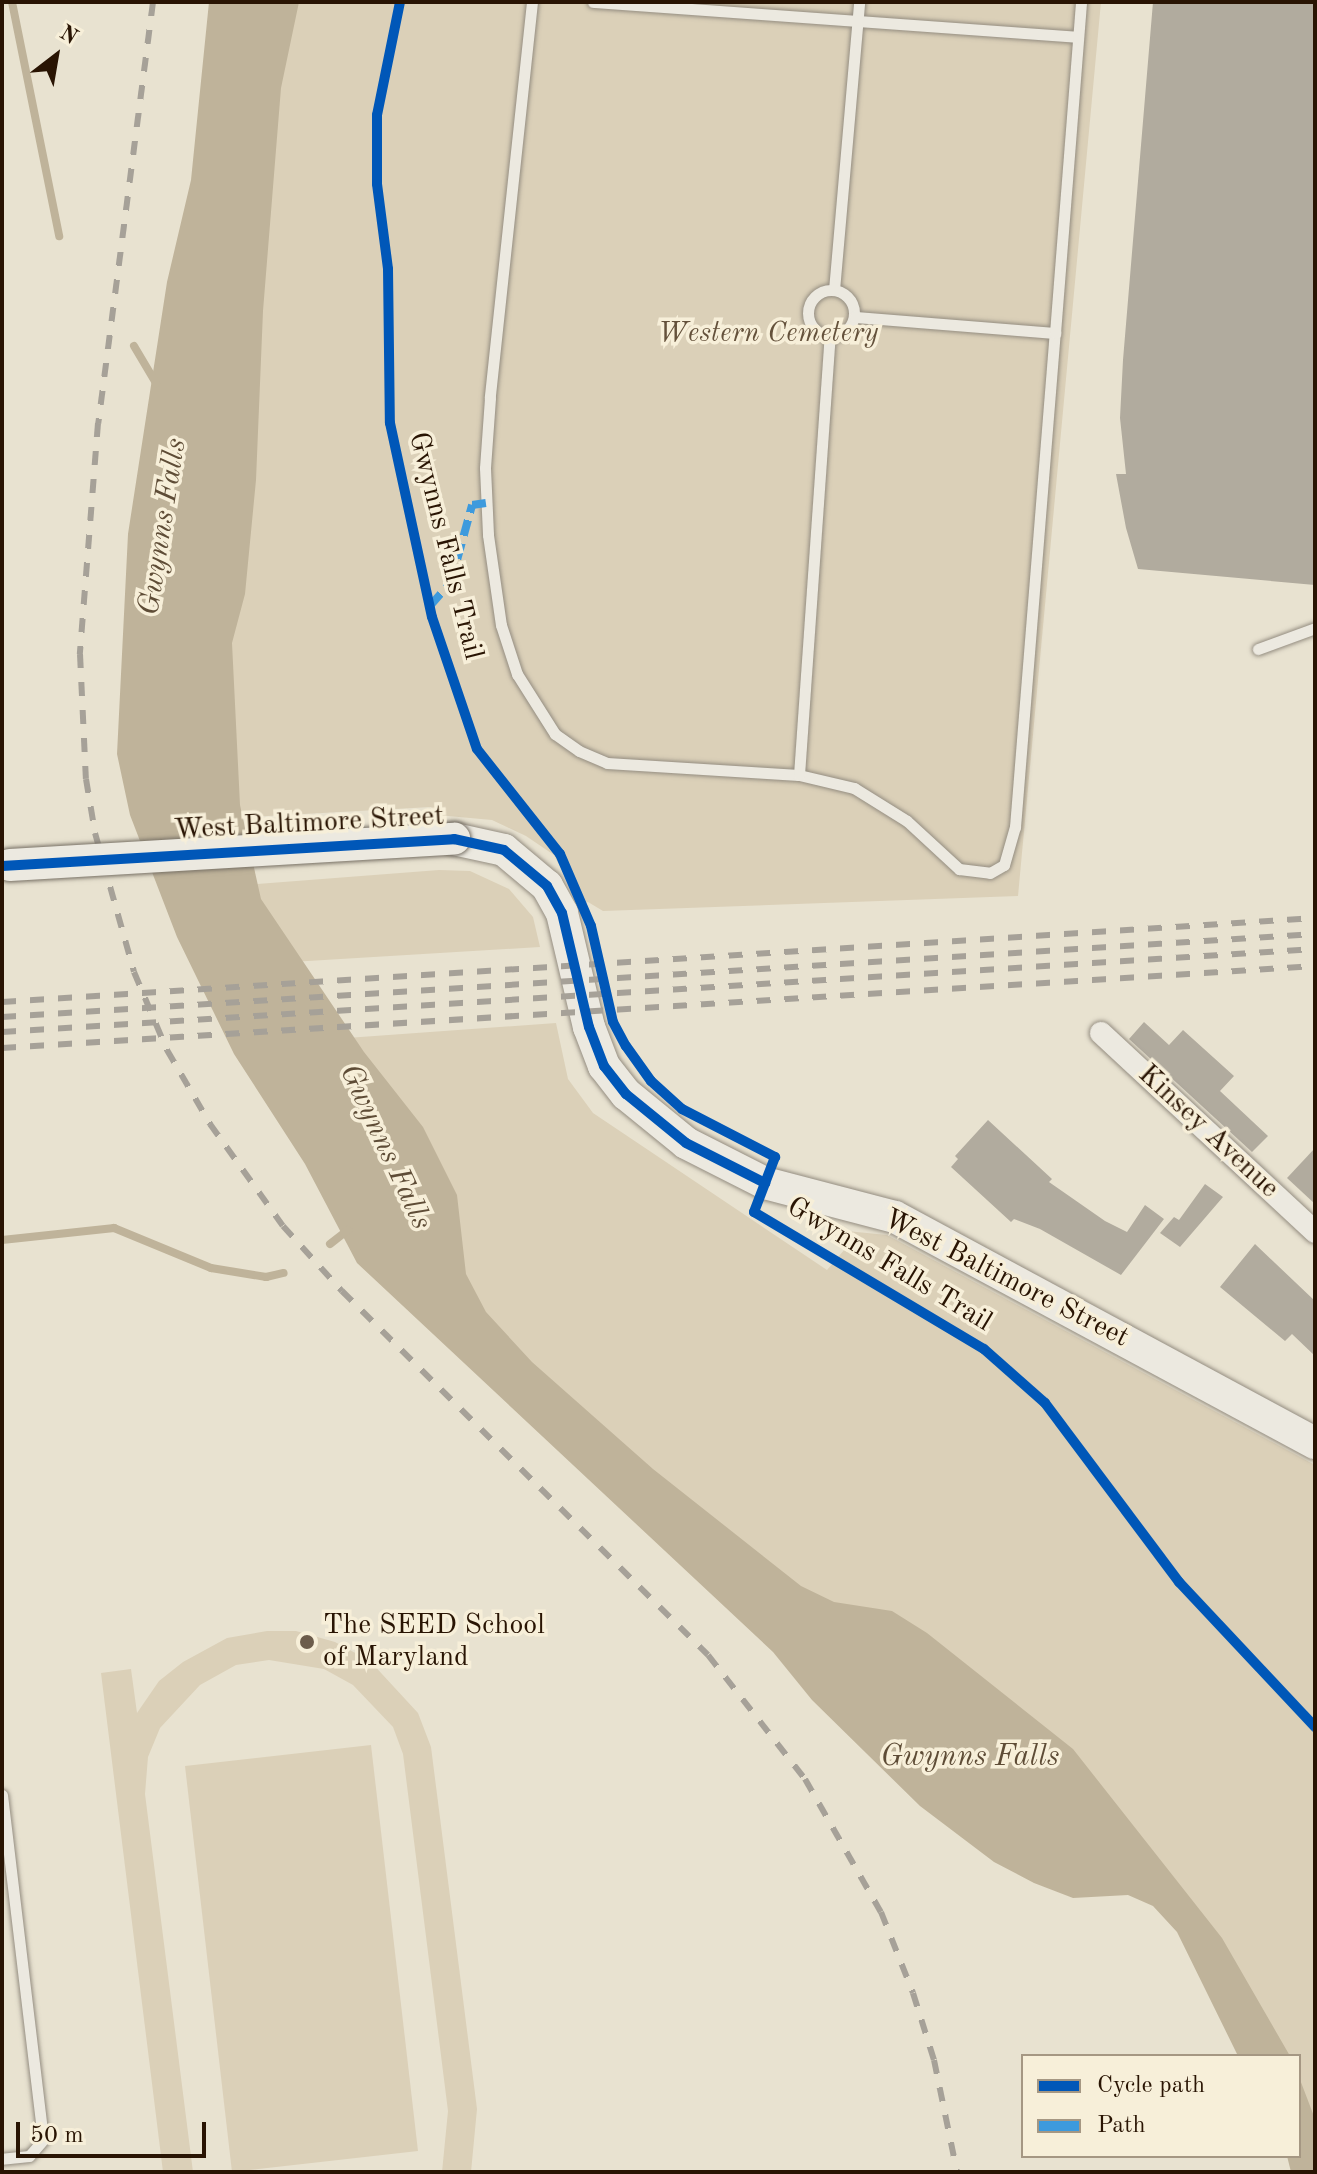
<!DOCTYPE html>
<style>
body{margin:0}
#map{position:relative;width:1317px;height:2174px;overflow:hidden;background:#e8e2d0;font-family:"Old Standard TT",serif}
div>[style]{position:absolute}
.green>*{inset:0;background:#dbd0b8}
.water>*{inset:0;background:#bfb39a}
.stream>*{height:8px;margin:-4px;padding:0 4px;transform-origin:4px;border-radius:4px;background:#bfb39a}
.building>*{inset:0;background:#b1ab9e}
.roads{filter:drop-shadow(0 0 2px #948d81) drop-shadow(0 0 2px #948d81)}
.lane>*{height:11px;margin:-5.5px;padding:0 5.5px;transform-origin:5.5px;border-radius:5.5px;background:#ece9e0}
.lane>.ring{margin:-5.5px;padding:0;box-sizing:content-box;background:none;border:11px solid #ece9e0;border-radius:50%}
.street>*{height:22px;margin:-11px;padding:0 11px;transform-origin:11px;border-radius:11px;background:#ece9e0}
.secondary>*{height:32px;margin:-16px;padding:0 16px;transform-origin:16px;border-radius:16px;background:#ece9e0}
.rail>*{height:6px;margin-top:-3px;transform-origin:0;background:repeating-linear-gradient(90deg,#a6a198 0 14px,transparent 0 28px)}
.bridges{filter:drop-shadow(0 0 2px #787166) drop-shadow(0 0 2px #787166)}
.secondary-bridge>*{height:32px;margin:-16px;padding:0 16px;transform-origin:16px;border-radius:16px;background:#ece9e0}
.quiet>*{height:8px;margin-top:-4px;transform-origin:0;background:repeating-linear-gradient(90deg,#3d9add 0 16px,transparent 0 24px)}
.cycleway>*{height:10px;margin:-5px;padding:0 5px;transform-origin:5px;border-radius:5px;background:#0057b8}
.dots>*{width:22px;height:22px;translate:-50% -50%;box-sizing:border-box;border:4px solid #f7efd9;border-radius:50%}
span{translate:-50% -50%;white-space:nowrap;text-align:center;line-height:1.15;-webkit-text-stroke:7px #f7efd9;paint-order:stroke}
.park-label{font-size:28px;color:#64513b;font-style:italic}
.street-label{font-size:28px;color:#291403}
.poi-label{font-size:28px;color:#291403}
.left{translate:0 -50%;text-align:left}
.water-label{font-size:30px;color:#5e4c36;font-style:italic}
.frame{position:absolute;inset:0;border:4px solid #291403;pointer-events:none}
.legend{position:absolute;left:1021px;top:2054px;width:280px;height:104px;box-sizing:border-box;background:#f7efd9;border:2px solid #a59783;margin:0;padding:10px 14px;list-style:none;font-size:24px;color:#291403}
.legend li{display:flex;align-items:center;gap:16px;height:40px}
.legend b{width:40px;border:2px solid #a59783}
.north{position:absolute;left:16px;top:16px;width:80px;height:80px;-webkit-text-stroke:6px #f7efd9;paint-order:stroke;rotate:31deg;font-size:22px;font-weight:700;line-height:32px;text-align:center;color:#291403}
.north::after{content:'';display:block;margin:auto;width:28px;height:36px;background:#291403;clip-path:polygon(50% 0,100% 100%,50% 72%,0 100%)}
.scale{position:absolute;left:16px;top:2122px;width:190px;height:36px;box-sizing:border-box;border:4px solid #291403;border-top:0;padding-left:10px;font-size:24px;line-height:28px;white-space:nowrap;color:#291403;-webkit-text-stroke:6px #f7efd9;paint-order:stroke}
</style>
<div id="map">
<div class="green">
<i style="clip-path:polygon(248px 2px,1101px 2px,1018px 896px,603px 911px,588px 902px,579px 904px,554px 855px,526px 836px,492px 820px,437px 815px,431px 807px,178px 821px)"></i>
<i style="clip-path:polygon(439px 870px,470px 871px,509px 889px,533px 917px,540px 947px,224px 966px,204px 888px)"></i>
<i style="clip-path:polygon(556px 1023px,568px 1079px,593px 1113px,827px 1270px,845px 1249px,842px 1239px,847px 1231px,887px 1235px,1315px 1465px,1315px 2172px,1299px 2134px,1299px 2056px,1265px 2056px,1153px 1872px,776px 1608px,516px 1380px,305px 1041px)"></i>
<i style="clip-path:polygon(267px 1631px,296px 1631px,335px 1642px,370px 1661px,418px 1713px,431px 1747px,477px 2109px,471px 2172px,442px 2172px,448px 2111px,403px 1754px,393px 1727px,353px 1685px,324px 1669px,269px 1660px,236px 1665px,200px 1685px,160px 1728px,148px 1757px,145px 1794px,193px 2172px,163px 2172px,101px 1673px,131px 1669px,137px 1713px,159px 1681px,183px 1662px,227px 1638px)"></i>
<i style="clip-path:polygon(371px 1745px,418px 2151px,232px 2172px,185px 1766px)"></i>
</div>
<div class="water">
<i style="clip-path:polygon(209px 2px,299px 2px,281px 88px,263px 311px,256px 480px,245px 594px,232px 643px,240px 805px,261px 899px,364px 1052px,423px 1127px,457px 1195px,466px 1274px,486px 1312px,532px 1362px,653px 1469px,801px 1586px,834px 1602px,892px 1611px,927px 1633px,1073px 1749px,1222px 1938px,1290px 2056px,1238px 2056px,1177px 1932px,1153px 1906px,1128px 1895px,1073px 1898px,1034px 1883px,994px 1862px,920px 1806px,812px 1700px,773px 1652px,357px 1263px,305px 1164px,234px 1054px,177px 937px,130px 815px,117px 754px,128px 534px,167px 282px,191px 180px)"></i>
<i style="clip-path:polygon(1299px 2077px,1315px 2119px,1315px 2172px,1291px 2172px,1287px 2156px,1299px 2156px)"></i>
</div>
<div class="stream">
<i style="left:12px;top:2px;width:239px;rotate:78.6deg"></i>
<i style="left:134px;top:346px;width:43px;rotate:59.3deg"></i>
<i style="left:2px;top:1240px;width:113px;rotate:-6.1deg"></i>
<i style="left:114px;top:1228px;width:105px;rotate:22.4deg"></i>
<i style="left:211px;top:1268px;width:56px;rotate:9.3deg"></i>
<i style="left:266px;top:1277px;width:18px;rotate:-13deg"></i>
<i style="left:330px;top:1244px;width:23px;rotate:-38deg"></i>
</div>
<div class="building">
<i style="clip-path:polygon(1153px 2px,1315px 2px,1315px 585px,1138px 569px,1126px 528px,1116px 474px,1126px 474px,1120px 418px,1123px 360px)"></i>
<i style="clip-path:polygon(1144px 1022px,1169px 1045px,1183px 1030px,1234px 1076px,1220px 1091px,1268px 1136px,1252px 1152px,1129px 1039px)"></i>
<i style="clip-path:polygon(988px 1120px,1052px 1179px,1049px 1182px,1105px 1221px,1127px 1232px,1145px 1205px,1164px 1219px,1121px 1275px,1040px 1229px,1014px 1219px,1011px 1222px,951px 1167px,958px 1159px,955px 1156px)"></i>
<i style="clip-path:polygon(1315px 1148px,1315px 1204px,1287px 1178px)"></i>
<i style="clip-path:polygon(1205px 1184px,1223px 1197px,1180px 1247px,1160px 1233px,1174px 1217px,1179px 1220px)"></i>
<i style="clip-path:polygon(1255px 1244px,1315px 1301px,1315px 1356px,1292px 1334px,1285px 1341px,1220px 1287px)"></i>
</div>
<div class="roads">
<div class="lane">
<i style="left:532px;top:2px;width:398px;rotate:96.1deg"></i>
<i style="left:490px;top:398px;width:70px;rotate:94.1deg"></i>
<i style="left:485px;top:468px;width:67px;rotate:87.4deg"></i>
<i style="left:488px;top:535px;width:91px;rotate:81.8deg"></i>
<i style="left:501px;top:625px;width:52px;rotate:71.9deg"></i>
<i style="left:517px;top:674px;width:71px;rotate:57.7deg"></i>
<i style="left:555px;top:734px;width:29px;rotate:35deg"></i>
<i style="left:579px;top:751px;width:30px;rotate:23deg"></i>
<i style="left:607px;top:763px;width:192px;rotate:3.6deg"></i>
<i style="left:799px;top:775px;width:57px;rotate:13.3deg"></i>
<i style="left:854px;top:788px;width:62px;rotate:31.9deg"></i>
<i style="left:907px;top:821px;width:71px;rotate:42.7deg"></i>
<i style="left:959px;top:869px;width:31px;rotate:7deg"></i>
<i style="left:990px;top:873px;width:16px;rotate:-30deg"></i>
<i style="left:1004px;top:865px;width:40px;rotate:-74deg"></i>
<i style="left:1015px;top:827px;width:496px;rotate:-85.4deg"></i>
<i style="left:593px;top:2px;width:486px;rotate:4.1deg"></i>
<i class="ring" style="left:808px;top:290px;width:35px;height:35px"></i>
<i style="left:834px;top:290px;width:289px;rotate:-85deg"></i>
<i style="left:855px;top:317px;width:201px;rotate:4.6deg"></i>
<i style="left:1055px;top:333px;width:332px;rotate:-85.5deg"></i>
<i style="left:1258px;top:649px;width:61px;rotate:-20.2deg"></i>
<i style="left:799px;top:775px;width:439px;rotate:-86deg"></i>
<i style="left:2px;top:1795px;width:347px;rotate:83.2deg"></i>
<i style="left:43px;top:2140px;width:21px;rotate:131deg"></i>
<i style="left:29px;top:2156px;width:27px;rotate:174deg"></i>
</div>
<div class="street">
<i style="left:1101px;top:1033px;width:292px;rotate:42.9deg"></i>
</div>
<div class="secondary">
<i style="left:454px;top:839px;width:51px;rotate:12.4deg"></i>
<i style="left:504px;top:850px;width:56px;rotate:39.9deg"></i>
<i style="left:547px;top:886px;width:31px;rotate:61deg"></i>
<i style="left:562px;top:913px;width:117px;rotate:76.7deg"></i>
<i style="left:589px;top:1027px;width:42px;rotate:69deg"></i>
<i style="left:604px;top:1066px;width:36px;rotate:52deg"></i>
<i style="left:626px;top:1094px;width:77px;rotate:39.2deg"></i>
<i style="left:686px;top:1143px;width:89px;rotate:26.9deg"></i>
<i style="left:765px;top:1183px;width:134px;rotate:14.7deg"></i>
<i style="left:895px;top:1217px;width:477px;rotate:28.3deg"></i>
</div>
</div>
<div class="rail">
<i style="left:153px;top:2px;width:425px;rotate:97.4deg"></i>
<i style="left:98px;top:423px;width:232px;rotate:94.5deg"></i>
<i style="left:80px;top:654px;width:125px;rotate:87.3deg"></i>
<i style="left:86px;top:779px;width:55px;rotate:80.5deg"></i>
<i style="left:95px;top:833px;width:144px;rotate:74.3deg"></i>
<i style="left:134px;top:972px;width:85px;rotate:67.1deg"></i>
<i style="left:167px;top:1050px;width:86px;rotate:59.8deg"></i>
<i style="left:210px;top:1124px;width:125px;rotate:54.4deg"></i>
<i style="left:283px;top:1226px;width:88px;rotate:47.8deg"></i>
<i style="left:342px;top:1291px;width:516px;rotate:44.84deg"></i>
<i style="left:708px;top:1655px;width:157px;rotate:52deg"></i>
<i style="left:805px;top:1779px;width:153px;rotate:60.3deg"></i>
<i style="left:881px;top:1912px;width:87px;rotate:68.4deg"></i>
<i style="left:913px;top:1993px;width:70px;rotate:72.6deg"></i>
<i style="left:934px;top:2060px;width:114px;rotate:78.4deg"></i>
<i style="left:2px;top:1002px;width:1316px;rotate:-3.66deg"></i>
<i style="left:2px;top:1017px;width:1316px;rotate:-3.62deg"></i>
<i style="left:2px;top:1032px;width:1316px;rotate:-3.62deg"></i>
<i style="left:2px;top:1048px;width:1316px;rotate:-3.57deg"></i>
</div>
<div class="bridges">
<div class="secondary-bridge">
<i style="left:10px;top:865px;width:445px;rotate:-3.4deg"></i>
</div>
</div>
<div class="quiet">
<i style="left:430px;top:606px;width:32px;rotate:-49deg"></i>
<i style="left:451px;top:582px;width:80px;rotate:-74.7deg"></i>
<i style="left:472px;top:505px;width:14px;rotate:-8deg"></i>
</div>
<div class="cycleway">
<i style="left:400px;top:2px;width:115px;rotate:101.5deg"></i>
<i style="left:377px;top:115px;width:69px;rotate:90deg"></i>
<i style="left:377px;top:184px;width:86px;rotate:82.6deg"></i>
<i style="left:388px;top:269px;width:154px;rotate:89.3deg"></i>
<i style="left:390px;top:423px;width:198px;rotate:77.8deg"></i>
<i style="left:432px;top:617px;width:139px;rotate:71.2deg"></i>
<i style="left:477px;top:749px;width:134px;rotate:51.7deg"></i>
<i style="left:560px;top:854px;width:78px;rotate:66.7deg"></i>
<i style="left:591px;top:926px;width:98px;rotate:77.1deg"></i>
<i style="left:613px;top:1022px;width:27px;rotate:62deg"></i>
<i style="left:626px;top:1046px;width:43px;rotate:54.5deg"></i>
<i style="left:651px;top:1081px;width:42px;rotate:42.1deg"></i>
<i style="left:682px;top:1109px;width:105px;rotate:27.3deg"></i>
<i style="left:775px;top:1157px;width:59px;rotate:110.9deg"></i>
<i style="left:754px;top:1212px;width:268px;rotate:30.8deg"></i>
<i style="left:984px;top:1349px;width:81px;rotate:41.5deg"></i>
<i style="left:1045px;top:1403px;width:224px;rotate:53.2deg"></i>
<i style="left:1179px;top:1582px;width:199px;rotate:46.8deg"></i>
<i style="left:2px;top:866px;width:453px;rotate:-3.4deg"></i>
<i style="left:454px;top:839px;width:51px;rotate:12.4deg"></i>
<i style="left:504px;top:850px;width:56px;rotate:39.9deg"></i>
<i style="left:547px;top:886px;width:31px;rotate:61deg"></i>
<i style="left:562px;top:913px;width:117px;rotate:76.7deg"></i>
<i style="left:589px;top:1027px;width:42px;rotate:69deg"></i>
<i style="left:604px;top:1066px;width:36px;rotate:52deg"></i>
<i style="left:626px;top:1094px;width:77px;rotate:39.2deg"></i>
<i style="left:686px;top:1143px;width:89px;rotate:26.9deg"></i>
</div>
<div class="dots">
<i style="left:307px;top:1642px;background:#6c5c4b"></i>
</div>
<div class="park-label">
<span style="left:768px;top:334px">Western Cemetery</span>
</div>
<div class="street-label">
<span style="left:445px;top:546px;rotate:76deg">Gwynns Falls Trail</span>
<span style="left:309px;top:824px;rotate:-3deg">West Baltimore Street</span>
<span style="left:1208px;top:1132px;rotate:43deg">Kinsey Avenue</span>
<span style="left:889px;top:1265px;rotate:31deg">Gwynns Falls Trail</span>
<span style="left:1006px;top:1279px;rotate:27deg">West Baltimore Street</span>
</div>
<div class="poi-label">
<span class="left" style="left:323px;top:1642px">The SEED School<br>of Maryland</span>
</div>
<div class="water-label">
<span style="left:163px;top:527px;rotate:-81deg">Gwynns Falls</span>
<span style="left:385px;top:1147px;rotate:65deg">Gwynns Falls</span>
<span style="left:970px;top:1757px">Gwynns Falls</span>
</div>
<div class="frame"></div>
<ul class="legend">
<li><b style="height:10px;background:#0057b8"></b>Cycle path</li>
<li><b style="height:10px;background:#3d9add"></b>Path</li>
</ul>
<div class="north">N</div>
<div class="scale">50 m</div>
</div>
